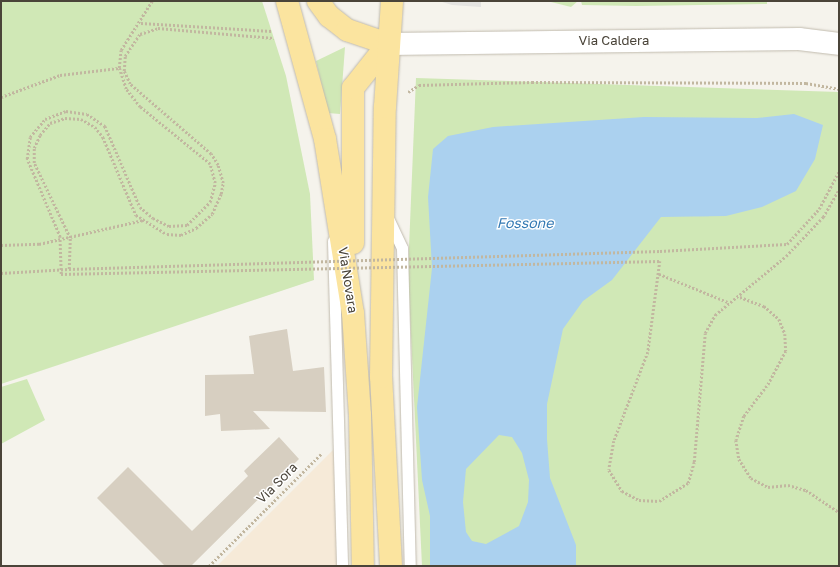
<!DOCTYPE html>
<style>
body{margin:0}
#map{position:relative;width:840px;height:567px;overflow:hidden;background:#f5f3ec;font-family:"Golos Text",sans-serif}
div>[style]{position:absolute}
.commercial>*{inset:0;background:#f6ead8}
.green>*{inset:0;background:#d0e8b6}
.parking>*{inset:0;background:#e4e3e0}
.water>*{inset:0;background:#abd1ef}
.building>*{inset:0;background:#d7cfc1}
.path>*{height:2.5px;margin-top:-1.25px;transform-origin:0;background:repeating-linear-gradient(90deg,#c2b7a0 0 2px,transparent 0 4px)}
.roads{filter:drop-shadow(0 0 1px #c1bbae) drop-shadow(0 0 1px #c1bbae)}
.service>*{height:11px;margin:-5.5px;padding:0 5.5px;transform-origin:5.5px;border-radius:5.5px;background:#fff}
.tertiary>*{height:22px;margin:-11px;padding:0 11px;transform-origin:11px;border-radius:11px;background:#fff}
.primary>*{height:22px;margin:-11px;padding:0 11px;transform-origin:11px;border-radius:11px;background:#fbe49f}
.path-bridge>*{height:2.5px;margin-top:-1.25px;transform-origin:0;background:repeating-linear-gradient(90deg,#c2b7a0 0 2px,transparent 0 4px)}
span{translate:-50% -50%;white-space:nowrap;text-align:center;line-height:1.15;-webkit-text-stroke:3px #fff;paint-order:stroke}
.street-label{font-size:13px;color:#4a4439}
.water-label{font-size:14px;color:#347ab4;font-style:italic}
.frame{position:absolute;inset:0;border:2px solid #4a4439;pointer-events:none}
</style>
<div id="map">
<div class="commercial">
<i style="clip-path:polygon(335px 448px,337px 566px,217px 566px)"></i>
</div>
<div class="green">
<i style="clip-path:polygon(1px 1px,262px 1px,286px 76px,310px 194px,314px 280px,1px 384px)"></i>
<i style="clip-path:polygon(547px 1px,578px 1px,571px 7px)"></i>
<i style="clip-path:polygon(581px 1px,767px 1px,767px 4px,636px 6px,582px 5px)"></i>
<i style="clip-path:polygon(345px 47px,340px 114px,328px 113px,316px 61px)"></i>
<i style="clip-path:polygon(416px 78px,839px 92px,839px 566px,422px 566px,408px 272px)"></i>
<i style="clip-path:polygon(27px 379px,45px 420px,1px 444px,1px 387px)"></i>
</div>
<div class="parking">
<i style="clip-path:polygon(439px 1px,481px 1px,481px 7px,452px 5px)"></i>
</div>
<div class="water">
<i style="clip-path:polygon(evenodd,794px 114px,823px 125px,815px 159px,796px 191px,762px 207px,726px 216px,661px 217px,612px 280px,583px 301px,563px 329px,547px 404px,547px 439px,550px 478px,576px 545px,576px 566px,430px 566px,430px 516px,422px 480px,417px 407px,432px 268px,428px 197px,433px 149px,448px 136px,493px 127px,644px 117px,757px 118px,794px 114px,499px 435px,512px 437px,522px 453px,529px 480px,528px 502px,519px 526px,486px 544px,472px 541px,466px 532px,463px 502px,466px 469px,499px 435px)"></i>
</div>
<div class="building">
<i style="clip-path:polygon(287px 329px,293px 371px,324px 367px,326px 412px,253px 411px,270px 429px,221px 431px,220px 414px,205px 416px,205px 375px,254px 374px,249px 336px)"></i>
<i style="clip-path:polygon(279px 437px,299px 459px,191px 566px,165px 566px,97px 498px,128px 467px,192px 531px,248px 476px,244px 471px)"></i>
</div>
<div class="path">
<i style="left:141px;top:23px;width:131px;rotate:3.5deg"></i>
<i style="left:408px;top:92px;width:13px;rotate:-32deg"></i>
<i style="left:419px;top:85px;width:113px;rotate:-1.5deg"></i>
<i style="left:532px;top:82px;width:274px;rotate:0.2deg"></i>
<i style="left:806px;top:83px;width:34px;rotate:10deg"></i>
<i style="left:1px;top:97px;width:63px;rotate:-20.4deg"></i>
<i style="left:60px;top:75px;width:59px;rotate:-6.8deg"></i>
<i style="left:1px;top:245px;width:38px;rotate:-2deg"></i>
<i style="left:39px;top:244px;width:107px;rotate:-13deg"></i>
<i style="left:660px;top:251px;width:127px;rotate:-3.2deg"></i>
<i style="left:787px;top:244px;width:47px;rotate:-47.6deg"></i>
<i style="left:819px;top:209px;width:43px;rotate:-62.2deg"></i>
<i style="left:660px;top:261px;width:92px;rotate:97.5deg"></i>
<i style="left:648px;top:352px;width:95px;rotate:110.9deg"></i>
<i style="left:614px;top:441px;width:29px;rotate:100deg"></i>
<i style="left:609px;top:470px;width:25px;rotate:58deg"></i>
<i style="left:622px;top:491px;width:19px;rotate:28deg"></i>
<i style="left:639px;top:500px;width:20px;rotate:3deg"></i>
<i style="left:659px;top:501px;width:34px;rotate:-32deg"></i>
<i style="left:688px;top:483px;width:22px;rotate:-74deg"></i>
<i style="left:694px;top:462px;width:129px;rotate:-85.1deg"></i>
<i style="left:705px;top:333px;width:21px;rotate:-61deg"></i>
<i style="left:715px;top:315px;width:92px;rotate:-39.7deg"></i>
<i style="left:786px;top:256px;width:54px;rotate:-46.5deg"></i>
<i style="left:823px;top:217px;width:32px;rotate:-60deg"></i>
<i style="left:1px;top:273px;width:68px;rotate:-3.4deg"></i>
<i style="left:69px;top:269px;width:31px;rotate:-88deg"></i>
<i style="left:70px;top:238px;width:83px;rotate:-115.6deg"></i>
<i style="left:34px;top:163px;width:15px;rotate:-90deg"></i>
<i style="left:34px;top:148px;width:14px;rotate:-65deg"></i>
<i style="left:40px;top:135px;width:16px;rotate:-50deg"></i>
<i style="left:50px;top:123px;width:16px;rotate:-18deg"></i>
<i style="left:65px;top:118px;width:16px;rotate:4deg"></i>
<i style="left:81px;top:119px;width:16px;rotate:30deg"></i>
<i style="left:95px;top:127px;width:13px;rotate:51deg"></i>
<i style="left:103px;top:137px;width:85px;rotate:67.1deg"></i>
<i style="left:136px;top:215px;width:36px;rotate:32deg"></i>
<i style="left:167px;top:234px;width:14px;rotate:4deg"></i>
<i style="left:181px;top:235px;width:17px;rotate:-25deg"></i>
<i style="left:196px;top:228px;width:21px;rotate:-41deg"></i>
<i style="left:212px;top:214px;width:22px;rotate:-66deg"></i>
<i style="left:221px;top:194px;width:11px;rotate:-80deg"></i>
<i style="left:223px;top:183px;width:19px;rotate:-106deg"></i>
<i style="left:218px;top:165px;width:13px;rotate:-122deg"></i>
<i style="left:211px;top:154px;width:107px;rotate:-139.2deg"></i>
<i style="left:130px;top:84px;width:14px;rotate:-115deg"></i>
<i style="left:124px;top:71px;width:15px;rotate:-86deg"></i>
<i style="left:125px;top:56px;width:27px;rotate:-56deg"></i>
<i style="left:140px;top:34px;width:19px;rotate:-18deg"></i>
<i style="left:158px;top:28px;width:116px;rotate:4.9deg"></i>
<i style="left:61px;top:274px;width:37px;rotate:-92deg"></i>
<i style="left:60px;top:237px;width:85px;rotate:-112.9deg"></i>
<i style="left:27px;top:159px;width:22px;rotate:-82deg"></i>
<i style="left:30px;top:137px;width:23px;rotate:-50deg"></i>
<i style="left:45px;top:119px;width:22px;rotate:-21deg"></i>
<i style="left:66px;top:111px;width:21px;rotate:8deg"></i>
<i style="left:87px;top:114px;width:22px;rotate:34deg"></i>
<i style="left:105px;top:126px;width:88px;rotate:66.6deg"></i>
<i style="left:140px;top:207px;width:17px;rotate:40deg"></i>
<i style="left:153px;top:218px;width:18px;rotate:27deg"></i>
<i style="left:169px;top:226px;width:18px;rotate:-3deg"></i>
<i style="left:187px;top:225px;width:33px;rotate:-45deg"></i>
<i style="left:210px;top:202px;width:20px;rotate:-75deg"></i>
<i style="left:215px;top:183px;width:20px;rotate:-105deg"></i>
<i style="left:210px;top:164px;width:90px;rotate:-140.8deg"></i>
<i style="left:140px;top:107px;width:23px;rotate:-128deg"></i>
<i style="left:126px;top:89px;width:22px;rotate:-108deg"></i>
<i style="left:119px;top:68px;width:18px;rotate:-84deg"></i>
<i style="left:121px;top:50px;width:58px;rotate:-57.7deg"></i>
<i style="left:659px;top:274px;width:74px;rotate:22.1deg"></i>
<i style="left:740px;top:297px;width:26px;rotate:21deg"></i>
<i style="left:764px;top:306px;width:20px;rotate:41deg"></i>
<i style="left:779px;top:319px;width:16px;rotate:68deg"></i>
<i style="left:785px;top:334px;width:17px;rotate:87deg"></i>
<i style="left:786px;top:351px;width:40px;rotate:118deg"></i>
<i style="left:767px;top:386px;width:38px;rotate:127deg"></i>
<i style="left:744px;top:416px;width:25px;rotate:108deg"></i>
<i style="left:736px;top:440px;width:19px;rotate:81deg"></i>
<i style="left:739px;top:459px;width:22px;rotate:58deg"></i>
<i style="left:751px;top:478px;width:19px;rotate:28deg"></i>
<i style="left:768px;top:487px;width:20px;rotate:-6deg"></i>
<i style="left:788px;top:485px;width:19px;rotate:16deg"></i>
<i style="left:806px;top:490px;width:40px;rotate:34deg"></i>
<i style="left:209px;top:566px;width:160px;rotate:-45deg"></i>
</div>
<div class="roads">
<div class="service">
<i style="left:388px;top:218px;width:33px;rotate:65deg"></i>
<i style="left:402px;top:248px;width:318px;rotate:88.6deg"></i>
<i style="left:333px;top:241px;width:325px;rotate:88.4deg"></i>
</div>
<div class="tertiary">
<i style="left:388px;top:44px;width:411px;rotate:-0.7deg"></i>
<i style="left:799px;top:39px;width:40px;rotate:7.1deg"></i>
</div>
<div class="primary">
<i style="left:287px;top:1px;width:143px;rotate:74.6deg"></i>
<i style="left:325px;top:139px;width:176px;rotate:80.9deg"></i>
<i style="left:353px;top:313px;width:102px;rotate:86.1deg"></i>
<i style="left:360px;top:415px;width:151px;rotate:88.9deg"></i>
<i style="left:318px;top:1px;width:19px;rotate:54deg"></i>
<i style="left:329px;top:16px;width:23px;rotate:38deg"></i>
<i style="left:347px;top:30px;width:43px;rotate:18.9deg"></i>
<i style="left:353px;top:243px;width:155px;rotate:-90deg"></i>
<i style="left:353px;top:88px;width:56px;rotate:-51.5deg"></i>
<i style="left:391px;top:566px;width:189px;rotate:-93deg"></i>
<i style="left:381px;top:377px;width:270px;rotate:-89.2deg"></i>
<i style="left:385px;top:107px;width:106px;rotate:-86.2deg"></i>
</div>
</div>
<div class="path-bridge">
<i style="left:69px;top:269px;width:591px;rotate:-1.74deg"></i>
<i style="left:61px;top:274px;width:599px;rotate:-1.24deg"></i>
</div>
<div class="street-label">
<span style="left:614px;top:40px">Via Caldera</span>
<span style="left:348px;top:280px;rotate:81deg">Via Novara</span>
<span style="left:277px;top:483px;rotate:-45deg">Via Sora</span>
</div>
<div class="water-label">
<span style="left:525px;top:223px">Fossone</span>
</div>
<div class="frame"></div>
</div>
